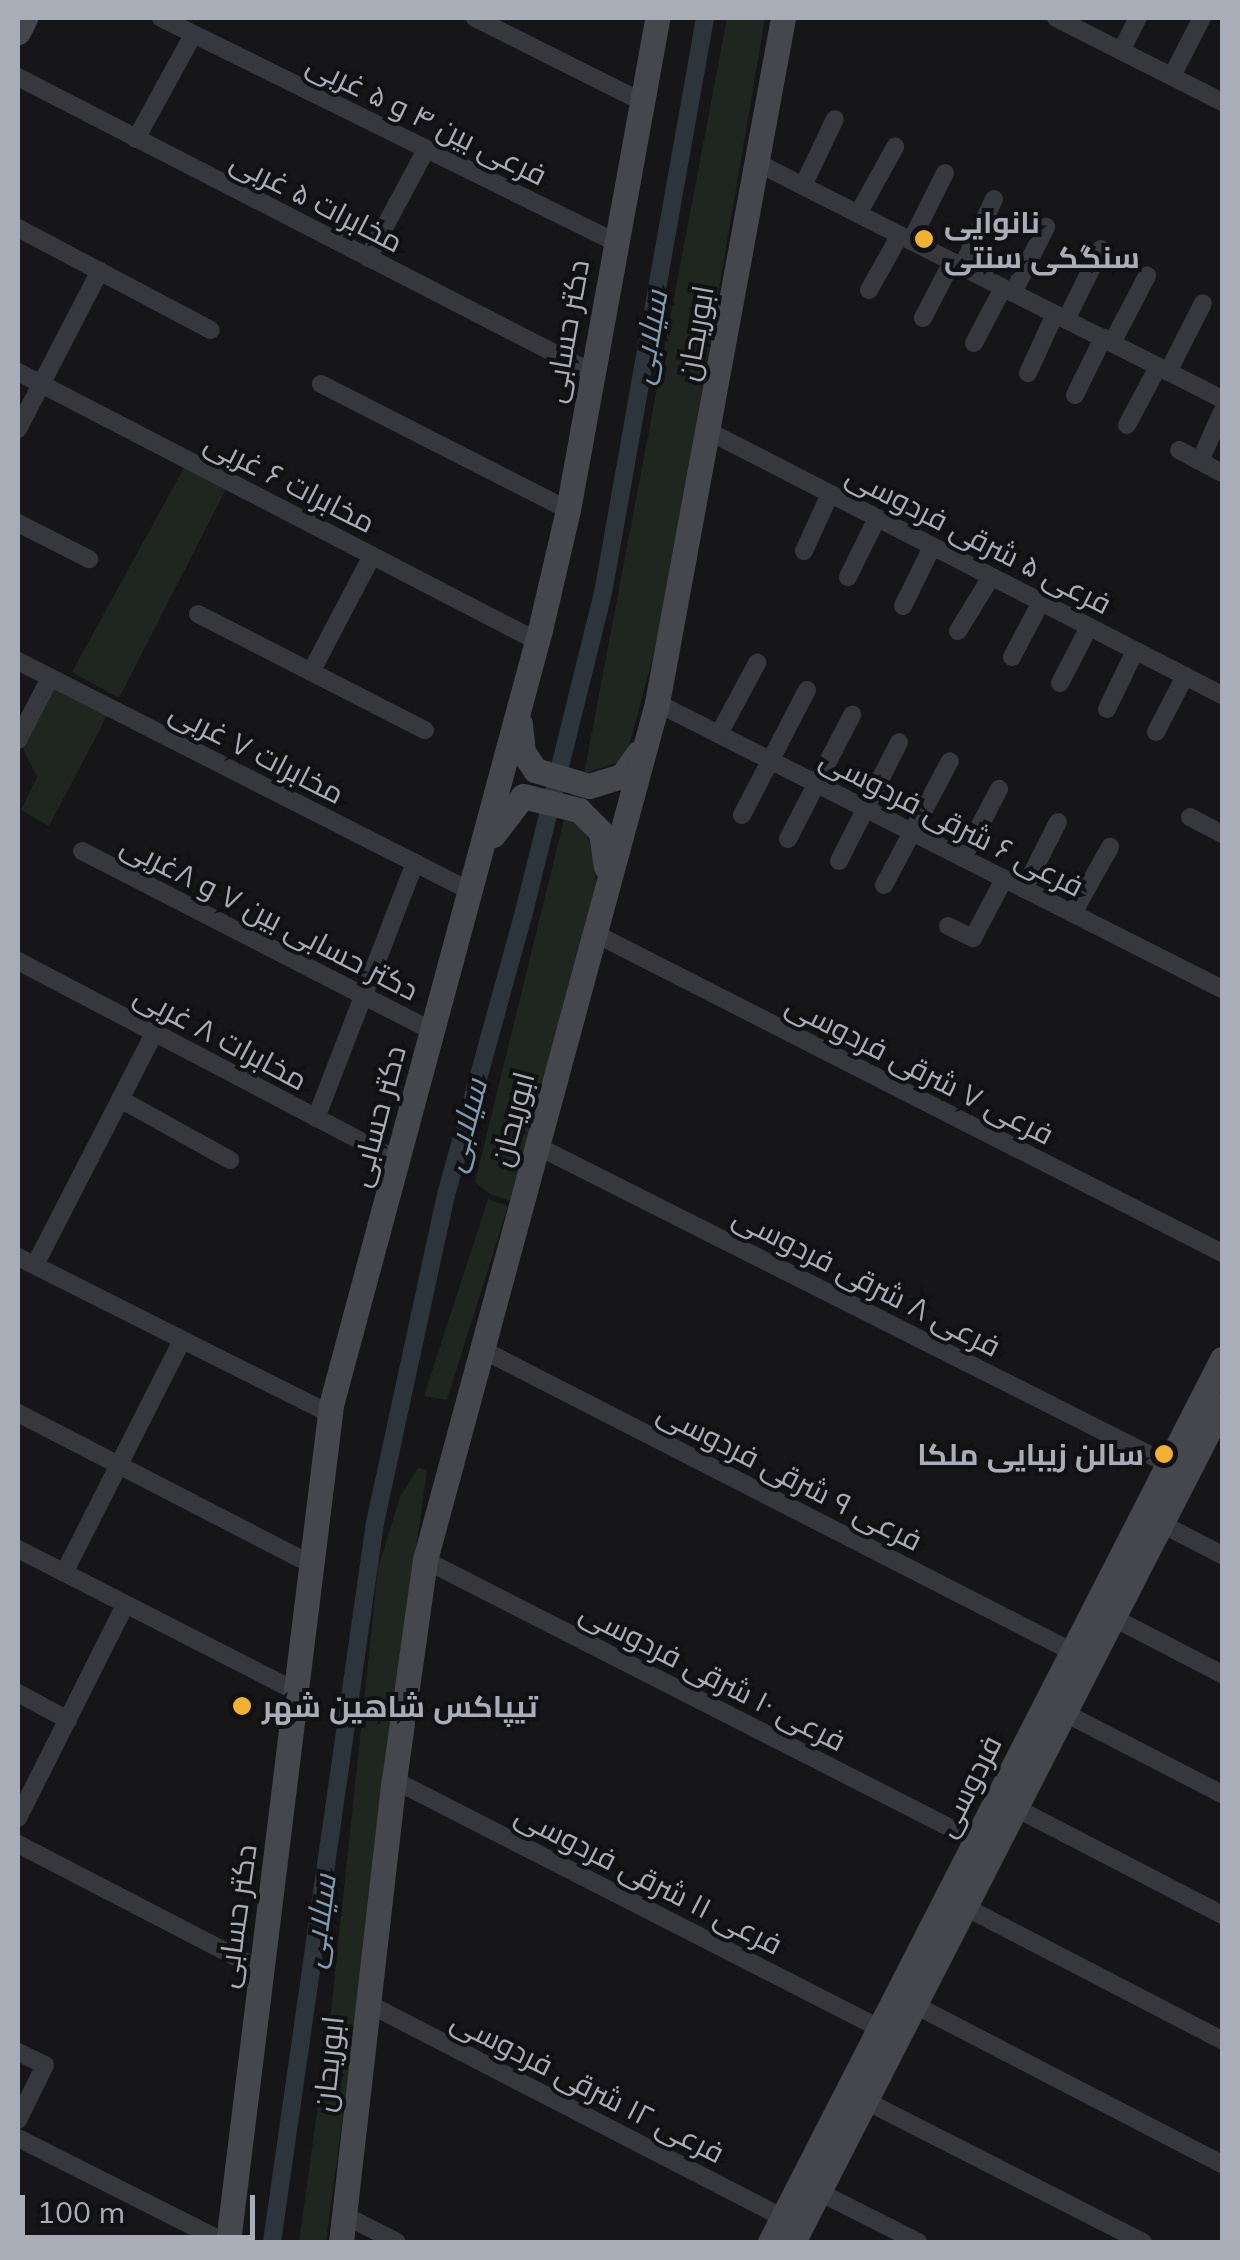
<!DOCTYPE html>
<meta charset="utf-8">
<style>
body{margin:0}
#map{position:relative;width:1240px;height:2260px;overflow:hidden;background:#161618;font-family:Mulish,Cairo,sans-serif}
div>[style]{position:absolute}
.green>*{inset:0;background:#1e261f}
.canal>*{height:18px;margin:-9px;padding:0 9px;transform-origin:9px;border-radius:9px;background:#2c353c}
.street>*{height:18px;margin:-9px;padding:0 9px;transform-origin:9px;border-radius:9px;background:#37383d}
.secondary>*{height:25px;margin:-12.5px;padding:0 12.5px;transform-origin:12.5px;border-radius:12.5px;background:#45474d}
.dots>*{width:28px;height:28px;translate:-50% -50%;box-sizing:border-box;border:5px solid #111113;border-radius:50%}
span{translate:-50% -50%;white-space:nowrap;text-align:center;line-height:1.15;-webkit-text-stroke:8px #111113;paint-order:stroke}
.street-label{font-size:30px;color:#a8adb8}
.poi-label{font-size:30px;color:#a8adb8;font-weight:700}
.left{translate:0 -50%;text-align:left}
.right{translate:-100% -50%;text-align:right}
.water-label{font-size:32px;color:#7f9bb3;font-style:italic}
.frame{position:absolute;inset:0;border:20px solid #a8adb8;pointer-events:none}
.scale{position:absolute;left:20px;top:2195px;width:235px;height:45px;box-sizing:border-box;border:5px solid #a8adb8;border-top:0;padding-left:12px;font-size:30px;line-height:35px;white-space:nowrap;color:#a8adb8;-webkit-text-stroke:8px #111113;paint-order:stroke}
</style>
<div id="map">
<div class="green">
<i style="clip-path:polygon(727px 18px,765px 18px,663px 619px,630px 743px,618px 762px,584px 774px)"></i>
<i style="clip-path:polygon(185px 466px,227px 487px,119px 698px,72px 672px)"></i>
<i style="clip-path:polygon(53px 688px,108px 714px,49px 826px,21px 810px,37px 777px,22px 746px)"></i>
<i style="clip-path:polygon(564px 819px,576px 820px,591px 844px,596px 882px,511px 1201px,490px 1194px,475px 1182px)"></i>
<i style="clip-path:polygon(488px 1199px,508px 1206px,447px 1400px,424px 1396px)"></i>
<i style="clip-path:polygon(418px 1468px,427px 1470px,382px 1792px,356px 2028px,330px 2021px,378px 1568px,400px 1497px)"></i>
<i style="clip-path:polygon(327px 2039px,352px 2047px,326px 2242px,299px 2242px)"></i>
</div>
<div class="canal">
<i style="left:272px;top:2242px;width:726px;rotate:-81.85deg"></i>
<i style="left:375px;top:1523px;width:336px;rotate:-77.8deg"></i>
<i style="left:446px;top:1195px;width:289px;rotate:-74.6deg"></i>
<i style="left:523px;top:916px;width:333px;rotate:-76.1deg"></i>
<i style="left:603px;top:593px;width:584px;rotate:-79.94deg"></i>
</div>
<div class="street">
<i style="left:161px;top:18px;width:506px;rotate:26.26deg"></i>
<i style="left:475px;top:18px;width:183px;rotate:26.6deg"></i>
<i style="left:1056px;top:18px;width:186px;rotate:26.8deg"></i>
<i style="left:1121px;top:51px;width:37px;rotate:-63deg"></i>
<i style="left:1172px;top:76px;width:65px;rotate:-62.7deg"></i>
<i style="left:18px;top:77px;width:644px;rotate:27.24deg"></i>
<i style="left:136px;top:139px;width:119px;rotate:-61.3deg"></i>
<i style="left:758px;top:163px;width:521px;rotate:26.96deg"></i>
<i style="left:803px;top:186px;width:74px;rotate:-64.5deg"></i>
<i style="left:858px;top:214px;width:77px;rotate:-61.1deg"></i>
<i style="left:18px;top:228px;width:218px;rotate:27.9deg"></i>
<i style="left:911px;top:241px;width:76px;rotate:-63.4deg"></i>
<i style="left:368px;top:258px;width:123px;rotate:-61.8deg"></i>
<i style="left:962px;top:267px;width:75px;rotate:-64.8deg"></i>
<i style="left:869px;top:290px;width:63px;rotate:-60.6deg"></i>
<i style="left:1013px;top:293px;width:74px;rotate:-63.4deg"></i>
<i style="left:923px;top:318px;width:63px;rotate:-62.6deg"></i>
<i style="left:1066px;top:320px;width:79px;rotate:-63.8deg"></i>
<i style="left:974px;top:343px;width:62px;rotate:-62.2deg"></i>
<i style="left:1112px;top:343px;width:76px;rotate:-62.4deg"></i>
<i style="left:18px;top:372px;width:585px;rotate:27.4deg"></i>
<i style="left:1168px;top:372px;width:77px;rotate:-63.1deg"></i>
<i style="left:1028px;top:373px;width:65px;rotate:-65.4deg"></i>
<i style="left:321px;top:384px;width:277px;rotate:27deg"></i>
<i style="left:1075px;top:395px;width:64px;rotate:-63.8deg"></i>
<i style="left:1127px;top:425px;width:66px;rotate:-61.9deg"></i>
<i style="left:18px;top:429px;width:178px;rotate:-62.6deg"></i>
<i style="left:710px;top:432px;width:576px;rotate:27.19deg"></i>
<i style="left:1179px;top:450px;width:49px;rotate:28.1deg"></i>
<i style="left:1200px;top:461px;width:54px;rotate:-65.8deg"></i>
<i style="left:18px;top:523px;width:80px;rotate:26.9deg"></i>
<i style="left:804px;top:551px;width:63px;rotate:-65.5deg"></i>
<i style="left:848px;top:577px;width:66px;rotate:-63.8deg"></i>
<i style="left:903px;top:606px;width:66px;rotate:-63.8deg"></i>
<i style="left:198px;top:614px;width:255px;rotate:27.1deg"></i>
<i style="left:958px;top:631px;width:63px;rotate:-58.6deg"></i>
<i style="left:1012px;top:657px;width:62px;rotate:-62.2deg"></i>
<i style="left:18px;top:661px;width:509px;rotate:26.97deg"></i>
<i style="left:311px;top:672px;width:131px;rotate:-62.3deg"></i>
<i style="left:1060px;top:683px;width:63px;rotate:-62.6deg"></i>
<i style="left:657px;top:703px;width:633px;rotate:26.85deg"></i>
<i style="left:1107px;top:709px;width:64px;rotate:-64.2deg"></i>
<i style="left:1156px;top:732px;width:63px;rotate:-62.6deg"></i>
<i style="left:719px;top:734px;width:81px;rotate:-61.8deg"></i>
<i style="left:18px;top:740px;width:70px;rotate:-62.7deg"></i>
<i style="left:742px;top:815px;width:141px;rotate:-62.5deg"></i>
<i style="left:1190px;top:817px;width:36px;rotate:28deg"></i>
<i style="left:788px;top:839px;width:140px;rotate:-62.7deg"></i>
<i style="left:82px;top:851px;width:396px;rotate:27.2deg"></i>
<i style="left:963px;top:858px;width:78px;rotate:-62.4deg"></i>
<i style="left:839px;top:861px;width:133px;rotate:-63.2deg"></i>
<i style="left:884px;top:885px;width:140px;rotate:-62deg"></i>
<i style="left:1024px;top:889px;width:75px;rotate:-63.1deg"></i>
<i style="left:1073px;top:913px;width:76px;rotate:-60.7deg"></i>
<i style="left:948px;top:926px;width:28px;rotate:26deg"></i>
<i style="left:973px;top:938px;width:67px;rotate:-62.3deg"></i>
<i style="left:594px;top:933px;width:705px;rotate:27deg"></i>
<i style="left:18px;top:961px;width:430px;rotate:27.7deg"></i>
<i style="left:120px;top:1099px;width:126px;rotate:29deg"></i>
<i style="left:316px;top:1118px;width:274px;rotate:-68.8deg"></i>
<i style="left:539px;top:1147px;width:707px;rotate:26.75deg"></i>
<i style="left:18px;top:1257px;width:349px;rotate:26.7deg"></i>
<i style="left:35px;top:1265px;width:261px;rotate:-62.8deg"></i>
<i style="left:483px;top:1350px;width:663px;rotate:27.11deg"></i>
<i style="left:18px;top:1413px;width:332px;rotate:27.3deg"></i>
<i style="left:1162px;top:1524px;width:68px;rotate:27.3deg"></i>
<i style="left:18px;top:1549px;width:316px;rotate:27.1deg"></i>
<i style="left:425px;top:1560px;width:619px;rotate:27.02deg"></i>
<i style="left:64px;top:1573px;width:261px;rotate:-63.1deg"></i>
<i style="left:1114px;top:1618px;width:122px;rotate:27.4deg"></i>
<i style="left:18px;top:1693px;width:57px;rotate:28.4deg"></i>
<i style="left:1065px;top:1713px;width:177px;rotate:27.3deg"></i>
<i style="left:394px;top:1780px;width:545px;rotate:27.08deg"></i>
<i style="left:1016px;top:1808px;width:232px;rotate:27.4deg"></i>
<i style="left:18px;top:1818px;width:238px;rotate:-63.3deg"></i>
<i style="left:18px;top:1844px;width:274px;rotate:27.4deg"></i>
<i style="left:965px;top:1907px;width:289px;rotate:27.4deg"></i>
<i style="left:367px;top:2003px;width:468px;rotate:27.3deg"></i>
<i style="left:915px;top:2005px;width:346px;rotate:27.4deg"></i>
<i style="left:18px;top:2052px;width:30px;rotate:26deg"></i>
<i style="left:45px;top:2065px;width:61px;rotate:116.1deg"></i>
<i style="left:866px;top:2101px;width:311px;rotate:27deg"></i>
<i style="left:18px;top:2138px;width:231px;rotate:26.8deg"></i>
<i style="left:819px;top:2192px;width:111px;rotate:26.8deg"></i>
<i style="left:344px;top:2215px;width:59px;rotate:27deg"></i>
</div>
<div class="secondary">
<i style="left:18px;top:32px;width:16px;rotate:-63deg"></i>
<i style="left:520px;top:724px;width:28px;rotate:84deg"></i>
<i style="left:523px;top:752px;width:22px;rotate:56deg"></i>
<i style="left:535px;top:770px;width:56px;rotate:16.5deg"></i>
<i style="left:589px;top:786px;width:34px;rotate:-17deg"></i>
<i style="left:622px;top:776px;width:28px;rotate:-55deg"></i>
<i style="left:493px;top:835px;width:49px;rotate:-52.4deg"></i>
<i style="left:523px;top:796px;width:58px;rotate:14deg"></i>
<i style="left:579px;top:810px;width:31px;rotate:45deg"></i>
<i style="left:601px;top:832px;width:35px;rotate:82deg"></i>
<i style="left:228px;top:2242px;width:843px;rotate:-82.98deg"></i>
<i style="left:331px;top:1405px;width:803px;rotate:-74.91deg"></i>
<i style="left:540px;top:630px;width:123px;rotate:-76.9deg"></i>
<i style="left:568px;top:510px;width:500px;rotate:-79.7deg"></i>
<i style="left:341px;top:2242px;width:465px;rotate:-83.5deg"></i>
<i style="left:394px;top:1780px;width:222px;rotate:-82deg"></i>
<i style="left:425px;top:1560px;width:888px;rotate:-74.85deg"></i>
<i style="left:657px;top:703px;width:696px;rotate:-79.58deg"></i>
<i style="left:770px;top:2242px;width:992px;rotate:-62.89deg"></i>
<i style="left:793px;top:2242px;width:941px;rotate:-62.86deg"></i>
</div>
<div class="dots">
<i style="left:924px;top:239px;background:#f2b134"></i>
<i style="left:1164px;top:1454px;background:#f2b134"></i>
<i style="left:242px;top:1706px;background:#f2b134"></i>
</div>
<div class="street-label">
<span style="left:427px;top:119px;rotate:26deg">فرعی بین ۴ و ۵ غربی</span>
<span style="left:317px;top:201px;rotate:27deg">مخابرات ۵ غربی</span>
<span style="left:566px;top:331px;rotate:-80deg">دکتر حسابی</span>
<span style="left:695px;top:333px;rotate:-80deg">ابوریحان</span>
<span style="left:290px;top:482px;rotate:27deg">مخابرات ۶ غربی</span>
<span style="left:979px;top:539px;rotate:27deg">فرعی ۵ شرقی فردوسی</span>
<span style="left:257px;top:752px;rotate:27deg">مخابرات ۷ غربی</span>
<span style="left:952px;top:822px;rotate:27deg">فرعی ۶ شرقی فردوسی</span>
<span style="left:270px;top:917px;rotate:27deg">دکتر حسابی بین ۷ و ۸غربی</span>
<span style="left:221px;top:1037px;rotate:28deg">مخابرات ۸ غربی</span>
<span style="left:920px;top:1069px;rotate:27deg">فرعی ۷ شرقی فردوسی</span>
<span style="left:377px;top:1116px;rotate:-75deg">دکتر حسابی</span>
<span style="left:512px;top:1119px;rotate:-75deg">ابوریحان</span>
<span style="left:867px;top:1281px;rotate:27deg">فرعی ۸ شرقی فردوسی</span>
<span style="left:790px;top:1476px;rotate:27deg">فرعی ۹ شرقی فردوسی</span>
<span style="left:713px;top:1676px;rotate:27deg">فرعی ۱۰ شرقی فردوسی</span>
<span style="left:968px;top:1786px;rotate:-63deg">فردوسی</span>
<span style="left:649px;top:1879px;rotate:27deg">فرعی ۱۱ شرقی فردوسی</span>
<span style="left:236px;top:1916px;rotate:-82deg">دکتر حسابی</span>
<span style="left:328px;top:2064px;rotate:-84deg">ابوریحان</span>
<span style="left:588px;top:2086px;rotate:27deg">فرعی ۱۲ شرقی فردوسی</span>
</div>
<div class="poi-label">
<span class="left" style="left:944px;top:239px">نانوایی<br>سنگکی سنتی</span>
<span class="right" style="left:1144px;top:1454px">سالن زیبایی ملکا</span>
<span class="left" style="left:262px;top:1706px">تیپاکس شاهین شهر</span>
</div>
<div class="water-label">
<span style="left:648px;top:337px;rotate:-80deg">سیلابی</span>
<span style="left:464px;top:1125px;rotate:-75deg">سیلابی</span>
<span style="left:318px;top:1921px;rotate:-82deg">سیلابی</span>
</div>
<div class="frame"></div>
<div class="scale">100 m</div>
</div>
